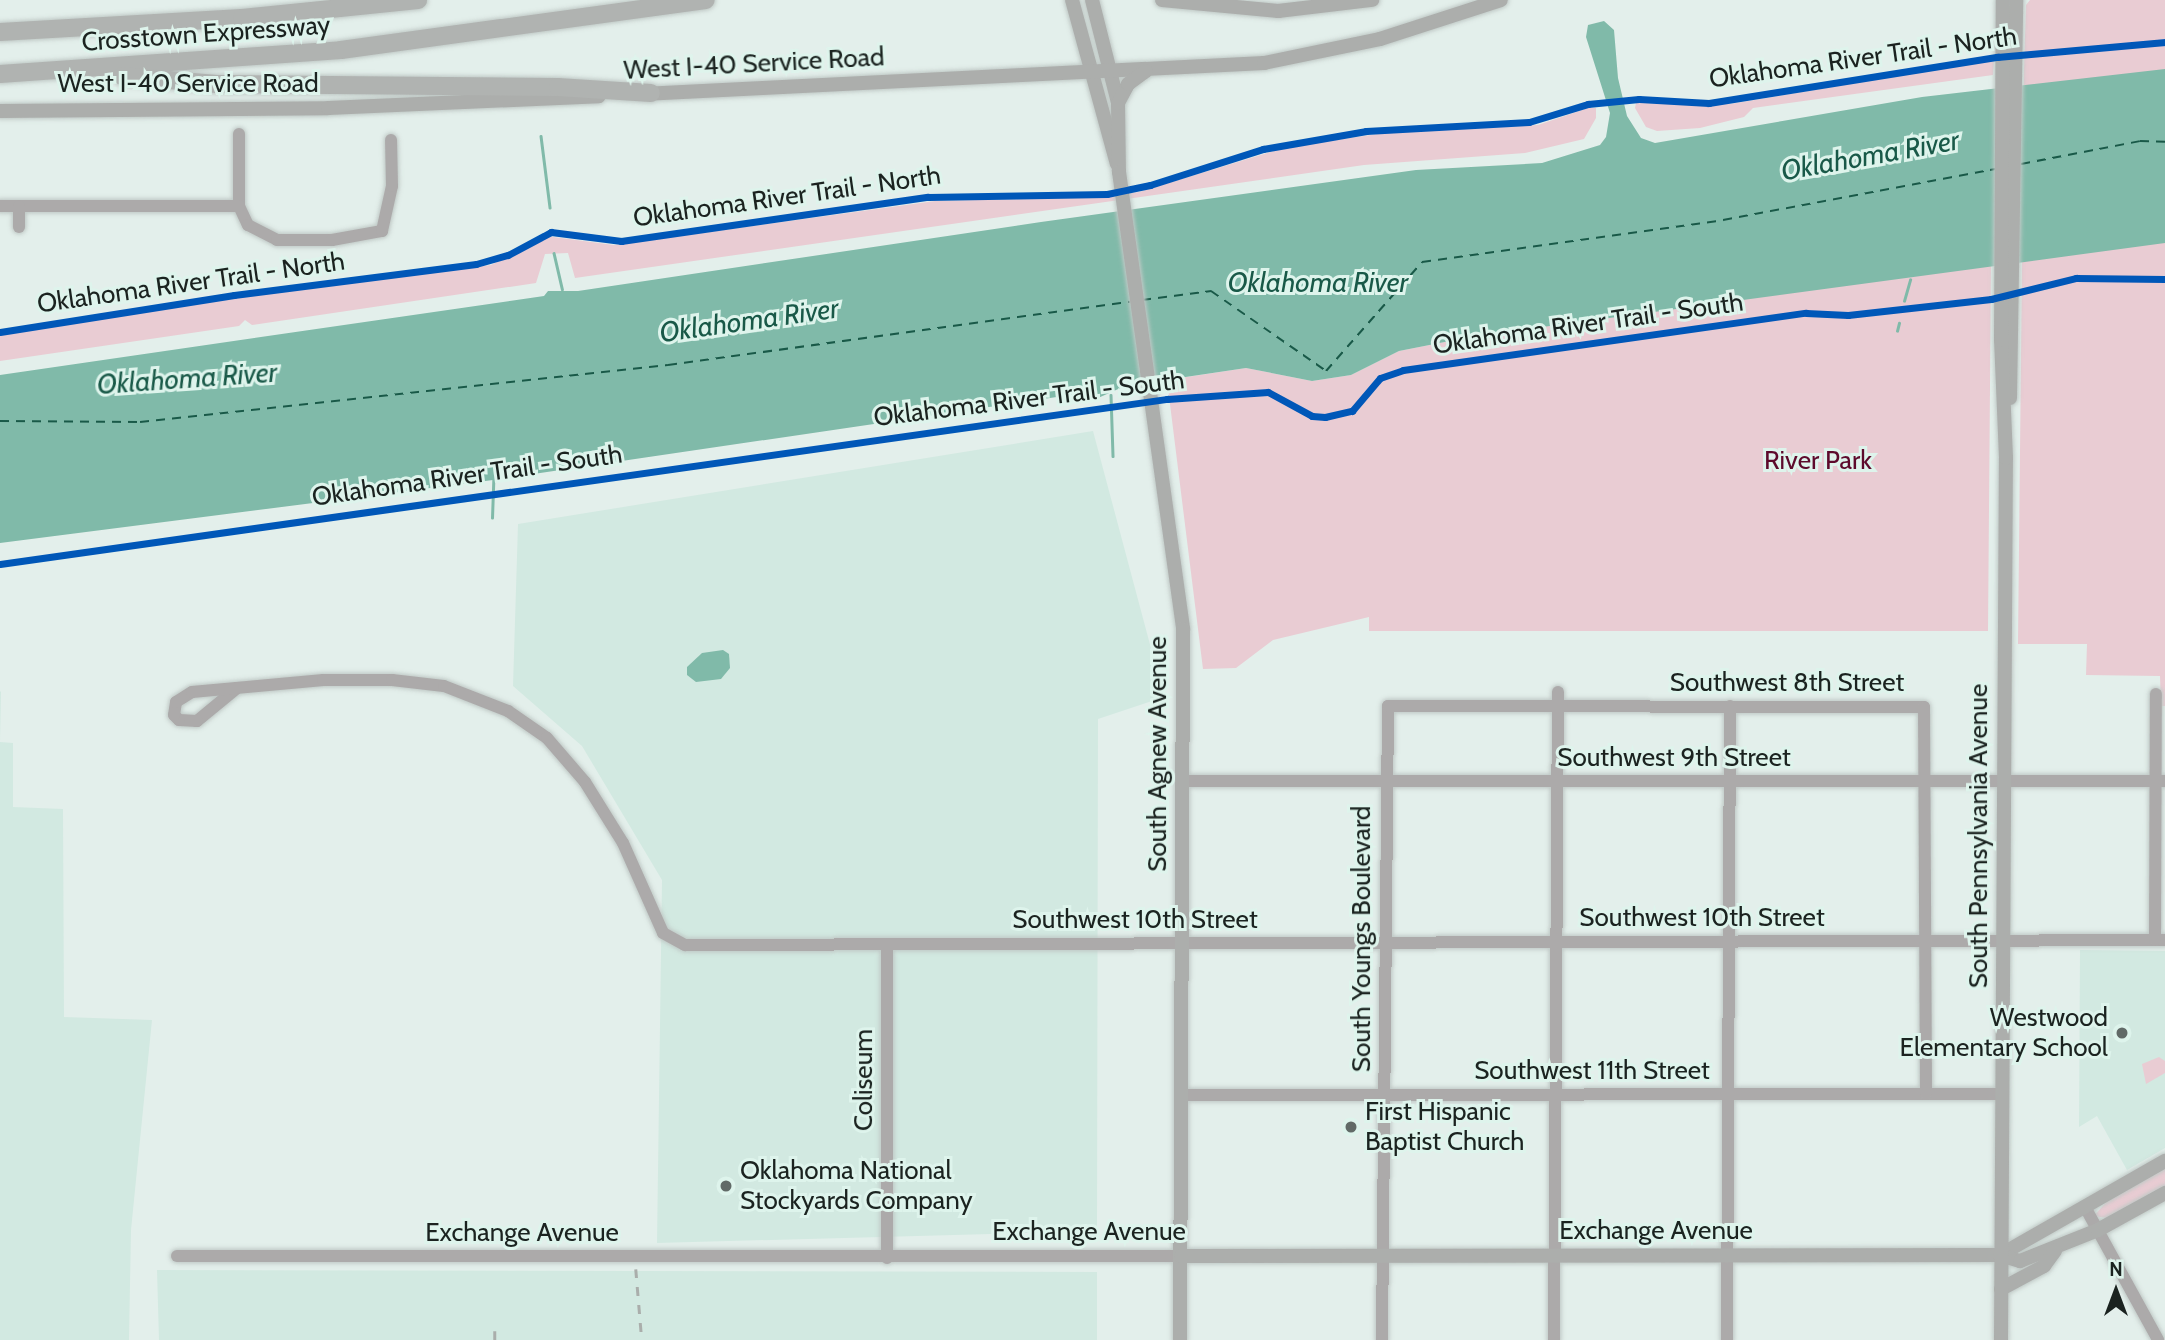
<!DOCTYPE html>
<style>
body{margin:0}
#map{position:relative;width:2165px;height:1340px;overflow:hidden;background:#e3efeb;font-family:Cabin,sans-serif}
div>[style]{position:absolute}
.built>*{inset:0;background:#d2e9e1}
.green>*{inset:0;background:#e9ccd3}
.water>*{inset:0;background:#80baa9}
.stream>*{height:2.5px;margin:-1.25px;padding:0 1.25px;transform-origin:1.25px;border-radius:1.25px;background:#80baa9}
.ferry>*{height:2px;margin-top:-1px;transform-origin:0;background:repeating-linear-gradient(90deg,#195948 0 9px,transparent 0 16px)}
.roads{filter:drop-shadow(0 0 2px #c0c9c6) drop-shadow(0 0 2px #c0c9c6)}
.minor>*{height:12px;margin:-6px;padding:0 6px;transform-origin:6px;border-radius:6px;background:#acaaaa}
.major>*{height:14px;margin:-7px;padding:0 7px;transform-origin:7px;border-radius:7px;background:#acaeac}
.highway>*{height:18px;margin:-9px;padding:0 9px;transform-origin:9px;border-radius:9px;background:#b0b3b1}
.rail>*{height:2.5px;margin-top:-1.25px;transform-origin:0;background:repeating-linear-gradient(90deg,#aaaeab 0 9px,transparent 0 18px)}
.cycleway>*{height:7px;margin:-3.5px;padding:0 3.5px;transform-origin:3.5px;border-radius:3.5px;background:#0057b8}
.dots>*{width:19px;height:19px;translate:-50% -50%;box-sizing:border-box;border:4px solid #def4ec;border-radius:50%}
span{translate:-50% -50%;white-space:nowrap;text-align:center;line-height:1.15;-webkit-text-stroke:6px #def4ec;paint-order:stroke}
.street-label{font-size:26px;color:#1b2320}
.park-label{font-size:26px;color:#5d0a2c}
.poi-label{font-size:26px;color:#1b2320}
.right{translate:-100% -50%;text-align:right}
.left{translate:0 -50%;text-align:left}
.water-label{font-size:28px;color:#195948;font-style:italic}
.north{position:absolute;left:2081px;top:1256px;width:70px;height:70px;-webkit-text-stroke:5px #def4ec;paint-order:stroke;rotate:0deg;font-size:19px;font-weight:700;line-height:28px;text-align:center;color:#1b2320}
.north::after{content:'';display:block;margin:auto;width:24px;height:32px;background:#1b2320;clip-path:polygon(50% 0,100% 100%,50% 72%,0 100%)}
</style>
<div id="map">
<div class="built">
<i style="clip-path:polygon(1093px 431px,1164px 697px,1098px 719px,1097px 1231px,657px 1243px,662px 880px,582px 746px,513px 686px,518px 524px)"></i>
<i style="clip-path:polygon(1px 691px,0 742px,13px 743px,13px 807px,63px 809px,64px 1017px,152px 1020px,131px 1230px,129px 1340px,0 1340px,0 692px)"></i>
<i style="clip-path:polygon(2080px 950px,2165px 951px,2165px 1148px,2127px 1170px,2097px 1116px,2079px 1127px)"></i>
<i style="clip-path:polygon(157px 1270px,1097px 1272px,1097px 1340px,159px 1340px)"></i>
</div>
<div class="green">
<i style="clip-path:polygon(2030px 0,2165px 0,2165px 706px,2161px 706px,2160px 676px,2086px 675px,2087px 644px,2018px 644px,2024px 68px,2026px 5px)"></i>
<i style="clip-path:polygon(1994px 60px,1993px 75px,1753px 108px,1744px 117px,1700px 128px,1657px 131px,1646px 127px,1635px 108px,1636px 103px,1730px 104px)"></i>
<i style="clip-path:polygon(1588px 108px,1596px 108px,1596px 118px,1584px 139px,1525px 153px,1364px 165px,575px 278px,568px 253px,545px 254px,536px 283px,252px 325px,245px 320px,239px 326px,0 361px,0 335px,218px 300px,491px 265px,546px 236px,614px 245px,935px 201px,1103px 197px,1139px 192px,1287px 147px,1385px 133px,1538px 125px)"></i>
<i style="clip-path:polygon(1991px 265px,1988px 631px,1369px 631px,1369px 617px,1273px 640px,1236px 668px,1203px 669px,1167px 380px,1246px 368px,1312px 381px,1351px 375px,1399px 351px,1475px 336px)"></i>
<i style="clip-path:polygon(2159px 1057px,2165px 1061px,2165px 1073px,2146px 1084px,2142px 1064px)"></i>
<i style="clip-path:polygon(2165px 1167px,2165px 1187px,2107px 1218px,2094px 1216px,2108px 1200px)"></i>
</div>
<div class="water">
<i style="clip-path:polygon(1604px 21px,1614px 30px,1618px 78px,1627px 116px,1641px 138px,1655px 143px,1922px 97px,2165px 69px,2165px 243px,1475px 336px,1399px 351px,1351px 375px,1312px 381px,1246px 368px,1125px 386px,1098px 398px,1084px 393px,493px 480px,0 543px,0 375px,544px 296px,548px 291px,578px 291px,1041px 222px,1416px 170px,1542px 163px,1600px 145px,1606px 137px,1610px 113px,1586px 37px,1588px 25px)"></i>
<i style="clip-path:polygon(723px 650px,729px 654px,730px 668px,721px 679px,696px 682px,687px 675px,687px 667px,702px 653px)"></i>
</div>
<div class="stream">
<i style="left:541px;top:136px;width:72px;rotate:82.8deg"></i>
<i style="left:554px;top:253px;width:37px;rotate:77deg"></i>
<i style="left:1904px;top:301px;width:22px;rotate:-74deg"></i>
<i style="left:1897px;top:331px;width:8px;rotate:-76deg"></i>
<i style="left:1111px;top:395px;width:61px;rotate:88.1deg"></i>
<i style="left:492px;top:518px;width:38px;rotate:-88deg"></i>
</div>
<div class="ferry">
<i style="left:2021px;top:164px;width:121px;rotate:-10.9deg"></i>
<i style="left:2140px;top:141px;width:25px;rotate:2deg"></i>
<i style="left:1142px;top:300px;width:70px;rotate:-7.4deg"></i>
<i style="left:1211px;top:291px;width:140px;rotate:34.8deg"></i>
<i style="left:1326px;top:371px;width:145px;rotate:-48.6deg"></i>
<i style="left:1422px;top:262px;width:304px;rotate:-7.9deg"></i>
<i style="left:1723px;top:220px;width:277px;rotate:-10.6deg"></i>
<i style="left:0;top:421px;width:140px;rotate:0.4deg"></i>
<i style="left:140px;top:422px;width:531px;rotate:-6.16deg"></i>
<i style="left:668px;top:365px;width:466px;rotate:-7.8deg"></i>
</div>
<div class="roads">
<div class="minor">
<i style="left:239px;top:134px;width:72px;rotate:90deg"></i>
<i style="left:239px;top:206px;width:21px;rotate:65deg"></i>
<i style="left:248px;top:225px;width:33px;rotate:27deg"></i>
<i style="left:277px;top:240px;width:55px"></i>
<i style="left:332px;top:240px;width:51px;rotate:-10.2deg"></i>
<i style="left:382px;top:231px;width:46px;rotate:-77.5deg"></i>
<i style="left:392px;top:186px;width:46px;rotate:-91.2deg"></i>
<i style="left:0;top:206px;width:239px"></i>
<i style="left:19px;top:206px;width:21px;rotate:90deg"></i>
<i style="left:237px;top:688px;width:52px;rotate:140.5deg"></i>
<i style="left:197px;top:721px;width:18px;rotate:-177deg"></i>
<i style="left:179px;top:720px;width:7px;rotate:-135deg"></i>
<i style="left:174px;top:715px;width:13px;rotate:-81deg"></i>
<i style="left:176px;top:702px;width:19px;rotate:-32deg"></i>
<i style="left:192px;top:692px;width:132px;rotate:-5.2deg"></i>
<i style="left:323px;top:680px;width:69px"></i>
<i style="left:392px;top:680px;width:52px;rotate:6.6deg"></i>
<i style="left:444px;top:686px;width:69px;rotate:21.3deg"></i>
<i style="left:508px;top:711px;width:47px;rotate:34.7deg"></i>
<i style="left:547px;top:738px;width:58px;rotate:49.2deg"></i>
<i style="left:585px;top:782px;width:72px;rotate:58.1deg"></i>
<i style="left:623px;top:843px;width:98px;rotate:66deg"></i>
<i style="left:663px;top:933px;width:25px;rotate:29deg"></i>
<i style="left:685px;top:945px;width:1480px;rotate:-0.19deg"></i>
<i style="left:1183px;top:781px;width:982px"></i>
<i style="left:2155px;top:940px;width:246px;rotate:-89.8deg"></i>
<i style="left:887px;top:944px;width:314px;rotate:90deg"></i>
<i style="left:1181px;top:1095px;width:822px;rotate:-0.07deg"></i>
<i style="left:2085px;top:1207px;width:152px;rotate:61.2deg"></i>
<i style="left:177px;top:1256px;width:1004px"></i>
<i style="left:1382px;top:1340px;width:634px;rotate:-89.46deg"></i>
<i style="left:1388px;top:706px;width:536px;rotate:0.11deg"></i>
<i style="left:1924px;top:707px;width:387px;rotate:89.7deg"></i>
<i style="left:1554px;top:1340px;width:648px;rotate:-89.65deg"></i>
<i style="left:1727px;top:1340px;width:634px;rotate:-89.73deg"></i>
</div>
<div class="major">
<i style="left:1072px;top:0;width:170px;rotate:74.7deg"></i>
<i style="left:1092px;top:0;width:106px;rotate:75.8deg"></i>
<i style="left:1118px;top:103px;width:69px;rotate:89.2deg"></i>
<i style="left:1119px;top:172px;width:461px;rotate:82deg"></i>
<i style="left:1183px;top:629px;width:711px;rotate:90.24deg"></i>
<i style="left:1162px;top:0;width:117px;rotate:5.4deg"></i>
<i style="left:1278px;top:11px;width:95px;rotate:-6.7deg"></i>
<i style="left:643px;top:94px;width:622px;rotate:-2.86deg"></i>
<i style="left:1264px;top:63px;width:118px;rotate:-11.7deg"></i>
<i style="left:1380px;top:39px;width:127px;rotate:-17.9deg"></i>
<i style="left:1118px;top:103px;width:21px;rotate:-62deg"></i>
<i style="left:1128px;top:84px;width:22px;rotate:-36deg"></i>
<i style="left:0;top:111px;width:328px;rotate:-0.5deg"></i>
<i style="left:328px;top:108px;width:271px;rotate:-2.5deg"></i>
<i style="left:2010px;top:398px;width:398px;rotate:-89.1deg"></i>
<i style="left:2000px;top:1255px;width:190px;rotate:-29.7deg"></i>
<i style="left:1181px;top:1256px;width:819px;rotate:-0.07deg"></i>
<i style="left:2000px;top:1255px;width:21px;rotate:17deg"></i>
<i style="left:2020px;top:1261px;width:84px;rotate:-21.7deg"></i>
<i style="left:2098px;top:1230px;width:77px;rotate:-28.9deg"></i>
<i style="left:2001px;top:1289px;width:49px;rotate:-28.1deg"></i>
<i style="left:2044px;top:1266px;width:19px;rotate:-54deg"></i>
<i style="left:2001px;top:1340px;width:882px;rotate:-89.68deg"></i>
<i style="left:2006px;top:458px;width:118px;rotate:-92.4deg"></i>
<i style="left:2001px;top:340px;width:340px;rotate:-89.7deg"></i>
</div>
<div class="highway">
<i style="left:0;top:32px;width:242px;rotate:-3.3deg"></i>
<i style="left:242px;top:18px;width:177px;rotate:-5.8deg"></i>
<i style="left:0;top:74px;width:342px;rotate:-4deg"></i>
<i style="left:341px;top:50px;width:368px;rotate:-7.8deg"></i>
<i style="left:122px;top:76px;width:95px;rotate:4.8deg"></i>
<i style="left:217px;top:84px;width:341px;rotate:0.5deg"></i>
<i style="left:558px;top:87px;width:93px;rotate:3.7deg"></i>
</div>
</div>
<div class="rail">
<i style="left:636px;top:1269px;width:71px;rotate:85.2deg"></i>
<i style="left:495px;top:1331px;width:9px;rotate:90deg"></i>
</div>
<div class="cycleway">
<i style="left:0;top:332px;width:237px;rotate:-9deg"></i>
<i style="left:234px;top:295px;width:244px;rotate:-7.3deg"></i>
<i style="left:476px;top:264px;width:33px;rotate:-16deg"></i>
<i style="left:508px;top:255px;width:49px;rotate:-28.1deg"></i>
<i style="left:551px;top:232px;width:71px;rotate:7.3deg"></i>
<i style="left:621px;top:241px;width:310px;rotate:-8.2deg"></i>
<i style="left:928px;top:197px;width:179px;rotate:-1deg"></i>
<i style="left:1107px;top:194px;width:44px;rotate:-11.8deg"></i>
<i style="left:1150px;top:185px;width:119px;rotate:-17.7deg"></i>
<i style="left:1263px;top:149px;width:105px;rotate:-9.9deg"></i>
<i style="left:1366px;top:131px;width:163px;rotate:-3.2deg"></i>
<i style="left:1529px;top:122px;width:62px;rotate:-17deg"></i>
<i style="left:1588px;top:104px;width:51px;rotate:-5.6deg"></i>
<i style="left:1639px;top:99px;width:70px;rotate:3.3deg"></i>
<i style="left:1709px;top:103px;width:292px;rotate:-9.1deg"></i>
<i style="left:1997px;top:57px;width:169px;rotate:-5.1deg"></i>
<i style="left:0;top:564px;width:1179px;rotate:-8.05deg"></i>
<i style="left:1167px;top:399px;width:101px;rotate:-4deg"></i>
<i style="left:1268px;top:392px;width:50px;rotate:28.6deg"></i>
<i style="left:1312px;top:416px;width:13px;rotate:4deg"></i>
<i style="left:1325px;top:417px;width:28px;rotate:-13deg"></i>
<i style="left:1352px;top:411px;width:43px;rotate:-49.7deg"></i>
<i style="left:1380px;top:378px;width:24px;rotate:-19deg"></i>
<i style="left:1403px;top:370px;width:407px;rotate:-8.1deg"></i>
<i style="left:1806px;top:313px;width:42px;rotate:2.7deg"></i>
<i style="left:1848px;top:315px;width:144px;rotate:-6.4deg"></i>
<i style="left:1991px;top:299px;width:88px;rotate:-13.9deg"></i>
<i style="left:2076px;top:278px;width:89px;rotate:0.6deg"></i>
</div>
<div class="dots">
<i style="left:2122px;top:1033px;background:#616a67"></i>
<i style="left:1351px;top:1127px;background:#616a67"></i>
<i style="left:726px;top:1186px;background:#616a67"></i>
</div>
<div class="street-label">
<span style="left:206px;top:34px;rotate:-4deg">Crosstown Expressway</span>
<span style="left:1863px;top:58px;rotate:-8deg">Oklahoma River Trail - North</span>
<span style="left:754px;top:64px;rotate:-3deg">West I-40 Service Road</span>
<span style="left:188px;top:84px">West I-40 Service Road</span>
<span style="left:787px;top:197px;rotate:-8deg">Oklahoma River Trail - North</span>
<span style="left:191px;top:283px;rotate:-8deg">Oklahoma River Trail - North</span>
<span style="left:1588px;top:324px;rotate:-8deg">Oklahoma River Trail - South</span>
<span style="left:1029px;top:399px;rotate:-7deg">Oklahoma River Trail - South</span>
<span style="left:467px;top:476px;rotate:-8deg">Oklahoma River Trail - South</span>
<span style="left:1787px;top:683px">Southwest 8th Street</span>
<span style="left:1158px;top:754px;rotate:-90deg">South Agnew Avenue</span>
<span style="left:1674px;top:758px">Southwest 9th Street</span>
<span style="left:1979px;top:836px;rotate:-90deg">South Pennsylvania Avenue</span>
<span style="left:1702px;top:918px">Southwest 10th Street</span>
<span style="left:1135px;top:920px">Southwest 10th Street</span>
<span style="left:1362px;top:939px;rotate:-90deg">South Youngs Boulevard</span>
<span style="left:1592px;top:1071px">Southwest 11th Street</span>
<span style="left:864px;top:1080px;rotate:-90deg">Coliseum</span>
<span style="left:1656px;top:1231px">Exchange Avenue</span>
<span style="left:1089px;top:1232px">Exchange Avenue</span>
<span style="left:522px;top:1233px">Exchange Avenue</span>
</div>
<div class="park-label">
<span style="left:1818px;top:461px">River Park</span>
</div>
<div class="poi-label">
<span class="right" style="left:2108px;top:1033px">Westwood<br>Elementary School</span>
<span class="left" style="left:1365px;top:1127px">First Hispanic<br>Baptist Church</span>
<span class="left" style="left:740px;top:1186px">Oklahoma National<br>Stockyards Company</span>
</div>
<div class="water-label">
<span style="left:1870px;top:155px;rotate:-10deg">Oklahoma River</span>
<span style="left:1318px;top:282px">Oklahoma River</span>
<span style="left:749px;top:320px;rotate:-8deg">Oklahoma River</span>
<span style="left:187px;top:378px;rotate:-4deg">Oklahoma River</span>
</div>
<div class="north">N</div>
</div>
